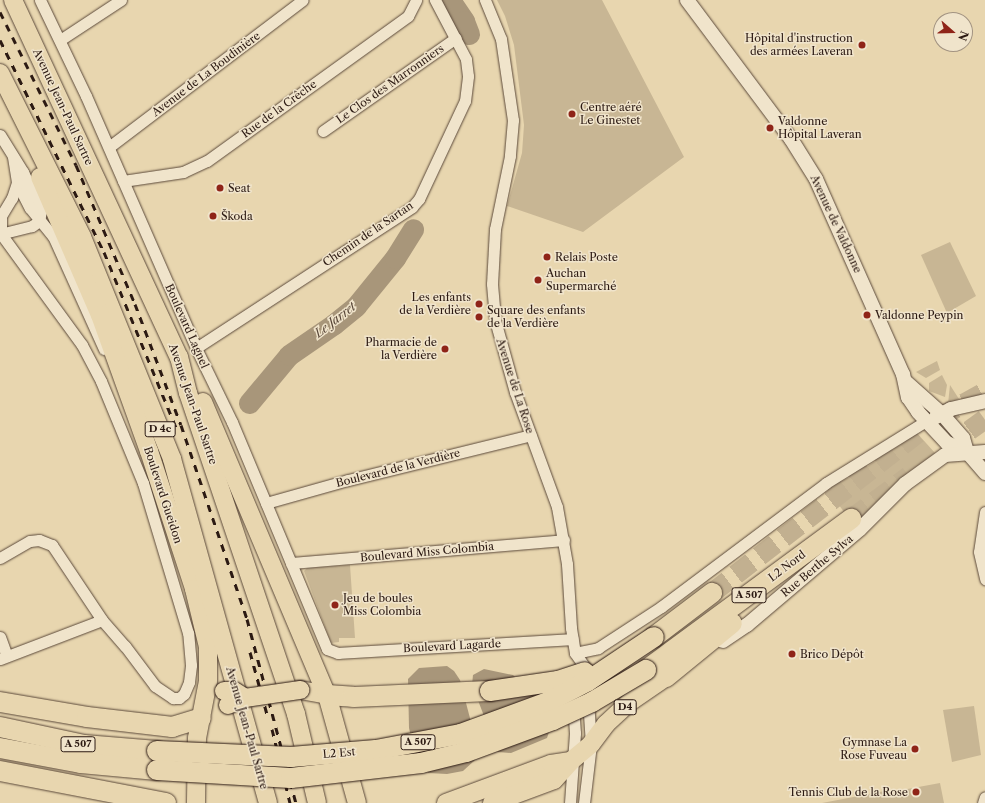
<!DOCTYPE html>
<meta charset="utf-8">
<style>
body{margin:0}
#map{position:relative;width:985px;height:803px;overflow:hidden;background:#e8d6af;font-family:"Libre Caslon Text",serif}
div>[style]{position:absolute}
.green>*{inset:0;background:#c8b694}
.water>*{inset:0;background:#a8967a}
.river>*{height:21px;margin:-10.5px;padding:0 10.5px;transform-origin:10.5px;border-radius:10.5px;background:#a8967a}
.motorway-tunnel>*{height:20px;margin-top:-10px;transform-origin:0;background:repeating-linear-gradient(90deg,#c2b090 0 20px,transparent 0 30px)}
.roads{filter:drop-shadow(0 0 1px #5b493a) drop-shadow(0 0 1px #5b493a)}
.minor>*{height:11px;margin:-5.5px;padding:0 5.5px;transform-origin:5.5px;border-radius:5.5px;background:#f0e4cb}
.tertiary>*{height:14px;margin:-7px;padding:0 7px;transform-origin:7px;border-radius:7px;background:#f0e4cb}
.primary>*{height:18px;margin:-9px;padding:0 9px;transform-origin:9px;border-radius:9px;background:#e8d6af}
.trunk>*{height:18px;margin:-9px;padding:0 9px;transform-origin:9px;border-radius:9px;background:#e8d6af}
.motorway>*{height:20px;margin:-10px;padding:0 10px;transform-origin:10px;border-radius:10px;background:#e8d6af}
.rail>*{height:3px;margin-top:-1.5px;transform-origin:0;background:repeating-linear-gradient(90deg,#2c1a13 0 7px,transparent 0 14px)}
.bridges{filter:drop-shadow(0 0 1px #2c1a13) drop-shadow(0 0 1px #2c1a13)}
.primary-bridge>*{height:18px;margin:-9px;padding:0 9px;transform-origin:9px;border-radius:9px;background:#e8d6af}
.motorway-bridge>*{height:20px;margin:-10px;padding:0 10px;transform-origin:10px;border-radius:10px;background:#e8d6af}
.dots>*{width:11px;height:11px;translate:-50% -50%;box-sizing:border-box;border:2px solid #f0e4cb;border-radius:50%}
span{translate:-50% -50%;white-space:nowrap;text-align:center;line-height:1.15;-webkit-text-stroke:3px #f0e4cb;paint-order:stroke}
.shield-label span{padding:1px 3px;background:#f0e4cb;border:1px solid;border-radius:3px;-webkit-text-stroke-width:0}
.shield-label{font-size:10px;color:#2c1a13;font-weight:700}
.poi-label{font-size:11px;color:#2c1a13}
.right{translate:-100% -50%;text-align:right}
.left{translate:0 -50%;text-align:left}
.street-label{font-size:11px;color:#2c1a13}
.water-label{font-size:12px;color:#574537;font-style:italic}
.north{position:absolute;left:933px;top:12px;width:40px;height:40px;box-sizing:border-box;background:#f0e4cb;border:1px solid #a29381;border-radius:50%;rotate:110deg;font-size:11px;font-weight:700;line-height:16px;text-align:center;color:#2c1a13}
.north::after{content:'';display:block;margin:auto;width:14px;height:18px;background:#8f2418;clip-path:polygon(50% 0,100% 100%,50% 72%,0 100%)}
</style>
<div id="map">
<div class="green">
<i style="clip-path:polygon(497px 0,602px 0,684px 157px,583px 232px,507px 206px,522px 153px,524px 125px,514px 45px,505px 16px)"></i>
<i style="clip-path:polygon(950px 242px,976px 296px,947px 313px,921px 255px)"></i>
<i style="clip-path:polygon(937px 361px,940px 370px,926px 378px,916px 372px)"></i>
<i style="clip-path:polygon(942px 375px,947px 385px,945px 397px,929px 391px,929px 383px)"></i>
<i style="clip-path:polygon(950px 385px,959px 399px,948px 404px)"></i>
<i style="clip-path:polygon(917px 433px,935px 453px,901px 478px,856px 528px,827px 489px,859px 472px)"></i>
<i style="clip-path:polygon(350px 565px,355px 638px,339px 638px,339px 642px,331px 643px,304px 571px,307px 568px)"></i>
<i style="clip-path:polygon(974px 706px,981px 755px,952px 762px,943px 710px)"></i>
<i style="clip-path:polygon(940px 783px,944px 803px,822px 803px,885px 791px,886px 793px)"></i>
</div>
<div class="water">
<i style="clip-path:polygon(447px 666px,454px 671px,460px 680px,477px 745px,475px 760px,463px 771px,447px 774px,428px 773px,416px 759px,409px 728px,408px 679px,419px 668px)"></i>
<i style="clip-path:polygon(484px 669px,513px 675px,537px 698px,550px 729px,547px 738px,511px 753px,498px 752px,472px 685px,473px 675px)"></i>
</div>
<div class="river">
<i style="left:450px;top:0;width:25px;rotate:56deg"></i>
<i style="left:464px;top:21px;width:14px;rotate:69deg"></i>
<i style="left:249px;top:403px;width:62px;rotate:-50.2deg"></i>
<i style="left:289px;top:355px;width:55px;rotate:-34.6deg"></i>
<i style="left:334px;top:324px;width:28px;rotate:-39deg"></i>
<i style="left:356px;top:306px;width:62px;rotate:-50.9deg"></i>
<i style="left:395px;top:258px;width:34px;rotate:-58deg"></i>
</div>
<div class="motorway-tunnel">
<i style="left:945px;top:448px;width:49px;rotate:-35.9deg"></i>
<i style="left:851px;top:519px;width:72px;rotate:-36.6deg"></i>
<i style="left:712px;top:593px;width:286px;rotate:-37.8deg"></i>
<i style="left:938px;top:418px;width:54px;rotate:-29deg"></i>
</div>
<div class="roads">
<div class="minor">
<i style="left:40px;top:0;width:106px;rotate:64.4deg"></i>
<i style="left:86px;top:96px;width:275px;rotate:66.4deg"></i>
<i style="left:196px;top:348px;width:82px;rotate:64.1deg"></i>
<i style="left:232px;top:422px;width:246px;rotate:67.3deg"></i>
<i style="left:327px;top:649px;width:12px;rotate:20deg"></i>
<i style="left:338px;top:653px;width:235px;rotate:-3.4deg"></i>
<i style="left:485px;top:0;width:42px;rotate:67.7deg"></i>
<i style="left:501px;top:39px;width:82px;rotate:81.6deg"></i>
<i style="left:513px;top:120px;width:36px;rotate:95deg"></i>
<i style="left:510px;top:156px;width:75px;rotate:101.6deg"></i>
<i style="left:495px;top:229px;width:55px;rotate:93.1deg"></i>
<i style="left:492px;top:284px;width:36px;rotate:85deg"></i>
<i style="left:495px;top:320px;width:75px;rotate:74.5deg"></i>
<i style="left:515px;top:392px;width:122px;rotate:69.9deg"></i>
<i style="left:557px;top:507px;width:58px;rotate:80deg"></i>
<i style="left:567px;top:564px;width:64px;rotate:86.4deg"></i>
<i style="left:571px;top:628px;width:25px;rotate:81deg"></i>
<i style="left:575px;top:653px;width:19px;rotate:55deg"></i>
<i style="left:586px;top:669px;width:6px;rotate:90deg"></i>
<i style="left:60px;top:40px;width:73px;rotate:-33.3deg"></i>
<i style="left:323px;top:131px;width:162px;rotate:-35deg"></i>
<i style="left:0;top:135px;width:44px;rotate:58.1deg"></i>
<i style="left:23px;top:172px;width:43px;rotate:65.2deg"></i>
<i style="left:41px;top:211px;width:10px;rotate:101deg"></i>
<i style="left:39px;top:221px;width:9px;rotate:144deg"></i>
<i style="left:32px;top:226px;width:33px;rotate:166deg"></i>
<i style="left:109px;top:147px;width:243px;rotate:-37.2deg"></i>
<i style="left:13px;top:157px;width:26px;rotate:81deg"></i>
<i style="left:17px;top:183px;width:28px;rotate:63deg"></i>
<i style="left:30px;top:208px;width:36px;rotate:51deg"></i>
<i style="left:53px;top:236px;width:124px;rotate:65.7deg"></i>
<i style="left:123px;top:181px;width:61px;rotate:-8.5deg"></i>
<i style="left:183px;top:172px;width:26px;rotate:-25deg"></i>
<i style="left:207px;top:161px;width:248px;rotate:-35.8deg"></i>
<i style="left:408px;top:16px;width:18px;rotate:-63deg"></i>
<i style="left:196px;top:348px;width:258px;rotate:-33.1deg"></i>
<i style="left:412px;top:207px;width:11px;rotate:-49deg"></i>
<i style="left:419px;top:199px;width:108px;rotate:-64.9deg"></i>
<i style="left:465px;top:101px;width:25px;rotate:-83deg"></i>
<i style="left:468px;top:76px;width:17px;rotate:-97deg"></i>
<i style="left:466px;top:59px;width:67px;rotate:-117.7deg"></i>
<i style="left:266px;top:503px;width:85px;rotate:-15.7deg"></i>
<i style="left:348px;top:480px;width:188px;rotate:-13.8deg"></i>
<i style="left:985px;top:512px;width:40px;rotate:98.5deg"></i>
<i style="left:979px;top:552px;width:28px;rotate:77deg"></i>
<i style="left:0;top:558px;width:34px;rotate:-30deg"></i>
<i style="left:30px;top:541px;width:9px;rotate:-6deg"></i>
<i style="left:39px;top:540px;width:14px;rotate:21deg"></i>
<i style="left:52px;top:545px;width:90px;rotate:56.3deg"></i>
<i style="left:102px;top:620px;width:35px;rotate:49deg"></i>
<i style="left:125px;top:646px;width:50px;rotate:53.1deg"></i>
<i style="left:155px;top:686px;width:22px;rotate:34deg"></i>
<i style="left:173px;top:698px;width:6px"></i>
<i style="left:179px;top:698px;width:6px;rotate:-39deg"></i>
<i style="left:184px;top:694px;width:13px;rotate:-67deg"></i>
<i style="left:189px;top:682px;width:17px;rotate:-83deg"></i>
<i style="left:191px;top:665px;width:32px;rotate:-95deg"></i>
<i style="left:188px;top:633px;width:157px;rotate:-106.7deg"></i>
<i style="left:143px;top:483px;width:110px;rotate:-112.4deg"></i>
<i style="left:101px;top:381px;width:41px;rotate:-117.8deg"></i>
<i style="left:82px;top:345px;width:137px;rotate:-126.1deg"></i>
<i style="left:1px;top:234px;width:18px;rotate:-90deg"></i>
<i style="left:1px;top:216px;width:21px;rotate:-59deg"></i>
<i style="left:12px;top:198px;width:16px;rotate:-72deg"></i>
<i style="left:291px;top:563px;width:274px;rotate:-4.8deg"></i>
<i style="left:0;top:637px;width:20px;rotate:70deg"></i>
<i style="left:575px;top:653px;width:24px;rotate:-12deg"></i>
<i style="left:598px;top:648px;width:75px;rotate:-33.1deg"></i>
<i style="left:661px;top:607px;width:206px;rotate:-36.9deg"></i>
<i style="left:826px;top:483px;width:118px;rotate:-31.8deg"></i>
<i style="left:0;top:659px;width:109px;rotate:-20.9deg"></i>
<i style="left:570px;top:803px;width:70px;rotate:-85.9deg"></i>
<i style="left:575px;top:733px;width:27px;rotate:-94deg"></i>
<i style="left:584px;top:803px;width:59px;rotate:-83.2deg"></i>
<i style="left:591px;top:744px;width:44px;rotate:-93.9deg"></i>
<i style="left:983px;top:803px;width:6px;rotate:-72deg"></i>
</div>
<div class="tertiary">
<i style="left:687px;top:0;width:174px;rotate:53.2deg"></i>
<i style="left:791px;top:139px;width:47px;rotate:58deg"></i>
<i style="left:816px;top:179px;width:214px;rotate:66deg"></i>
<i style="left:903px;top:374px;width:24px;rotate:78deg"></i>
<i style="left:908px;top:397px;width:18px;rotate:56deg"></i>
<i style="left:918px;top:412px;width:42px;rotate:46.9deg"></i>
<i style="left:947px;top:443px;width:22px;rotate:24deg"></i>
<i style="left:906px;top:382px;width:48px;rotate:41.6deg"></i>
<i style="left:942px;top:414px;width:32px;rotate:49deg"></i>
<i style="left:963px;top:438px;width:15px;rotate:74deg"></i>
<i style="left:967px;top:452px;width:28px;rotate:49deg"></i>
<i style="left:936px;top:417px;width:17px;rotate:-28deg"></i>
<i style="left:951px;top:409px;width:35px;rotate:-13deg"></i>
<i style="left:723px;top:641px;width:29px;rotate:-34deg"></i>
<i style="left:747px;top:625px;width:148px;rotate:-40.3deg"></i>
<i style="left:860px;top:529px;width:64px;rotate:-45deg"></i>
<i style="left:905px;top:484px;width:49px;rotate:-35.9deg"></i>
<i style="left:945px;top:455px;width:40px;rotate:-4.3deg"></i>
</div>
<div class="primary">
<i style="left:149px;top:451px;width:145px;rotate:71.9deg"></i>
<i style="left:194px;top:589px;width:60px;rotate:76.4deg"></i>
<i style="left:208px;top:647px;width:34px;rotate:90deg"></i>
<i style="left:208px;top:681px;width:58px;rotate:100.9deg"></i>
<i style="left:197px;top:738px;width:65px;rotate:90.9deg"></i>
<i style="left:300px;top:690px;width:27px;rotate:10deg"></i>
<i style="left:327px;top:695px;width:112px;rotate:74.5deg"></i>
<i style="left:446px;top:803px;width:112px;rotate:-20.4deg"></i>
<i style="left:551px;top:764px;width:20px;rotate:-9deg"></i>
<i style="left:492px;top:803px;width:66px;rotate:-20.4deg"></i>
<i style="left:554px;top:780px;width:25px;rotate:-48deg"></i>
<i style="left:571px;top:761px;width:26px;rotate:-40deg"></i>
<i style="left:591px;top:744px;width:25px;rotate:-53deg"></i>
<i style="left:606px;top:724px;width:34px;rotate:-43deg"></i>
<i style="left:631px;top:701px;width:42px;rotate:-34.4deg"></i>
</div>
<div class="trunk">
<i style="left:13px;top:0;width:394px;rotate:65.1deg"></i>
<i style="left:179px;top:357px;width:37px;rotate:76deg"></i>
<i style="left:188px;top:393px;width:339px;rotate:71.4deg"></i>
<i style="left:296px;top:714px;width:91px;rotate:76.7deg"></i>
<i style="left:0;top:73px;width:183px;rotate:63.4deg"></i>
<i style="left:82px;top:237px;width:240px;rotate:67.9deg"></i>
<i style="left:172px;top:459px;width:357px;rotate:74.4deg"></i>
<i style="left:40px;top:177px;width:150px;rotate:66.5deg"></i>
<i style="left:100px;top:315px;width:145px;rotate:70.2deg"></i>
<i style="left:203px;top:402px;width:318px;rotate:67.1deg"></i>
</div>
<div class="motorway">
<i style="left:654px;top:637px;width:73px;rotate:-37.2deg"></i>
<i style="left:646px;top:670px;width:255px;rotate:-36.4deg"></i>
<i style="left:666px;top:677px;width:85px;rotate:-39.3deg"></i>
<i style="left:327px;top:695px;width:26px;rotate:4deg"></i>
<i style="left:353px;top:697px;width:137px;rotate:-2.5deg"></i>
<i style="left:0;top:702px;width:88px;rotate:9.8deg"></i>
<i style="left:87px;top:717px;width:86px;rotate:6.7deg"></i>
<i style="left:172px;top:727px;width:30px;rotate:-17deg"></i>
<i style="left:0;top:727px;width:86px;rotate:12.1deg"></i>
<i style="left:84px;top:745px;width:73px;rotate:4.7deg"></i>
<i style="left:0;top:748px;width:82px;rotate:10.5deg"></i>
<i style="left:81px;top:763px;width:76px;rotate:5.3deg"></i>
<i style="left:0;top:771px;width:169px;rotate:10.9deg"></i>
</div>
</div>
<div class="rail">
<i style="left:0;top:12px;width:171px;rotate:63.6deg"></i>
<i style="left:76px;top:165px;width:151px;rotate:67deg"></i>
<i style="left:135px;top:304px;width:129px;rotate:69.2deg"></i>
<i style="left:181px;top:425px;width:205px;rotate:71.2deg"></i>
<i style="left:247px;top:619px;width:190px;rotate:75.1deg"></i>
<i style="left:0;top:40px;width:236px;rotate:63.9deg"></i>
<i style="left:104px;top:252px;width:192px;rotate:67.7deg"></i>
<i style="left:250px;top:652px;width:64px;rotate:74.7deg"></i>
<i style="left:272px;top:729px;width:76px;rotate:76.3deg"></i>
</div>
<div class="bridges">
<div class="primary-bridge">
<i style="left:224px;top:691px;width:10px"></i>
<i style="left:234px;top:691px;width:13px;rotate:32deg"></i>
<i style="left:228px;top:705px;width:18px;rotate:-22deg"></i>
<i style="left:245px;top:698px;width:56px;rotate:-8.3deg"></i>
</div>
<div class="motorway-bridge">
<i style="left:490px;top:691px;width:69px;rotate:-8.4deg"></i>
<i style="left:558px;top:681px;width:28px;rotate:-18deg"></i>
<i style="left:157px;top:751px;width:134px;rotate:2.6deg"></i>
<i style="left:291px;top:757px;width:85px;rotate:-4.7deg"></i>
<i style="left:376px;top:750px;width:86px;rotate:-10.7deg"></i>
<i style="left:461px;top:734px;width:93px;rotate:-20.2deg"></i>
<i style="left:548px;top:702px;width:45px;rotate:-27.7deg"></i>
<i style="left:588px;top:681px;width:79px;rotate:-33.7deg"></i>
<i style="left:157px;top:770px;width:134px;rotate:3.4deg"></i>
<i style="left:291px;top:778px;width:131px;rotate:-6.6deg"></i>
<i style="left:421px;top:763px;width:46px;rotate:-13.7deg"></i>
<i style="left:466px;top:752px;width:93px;rotate:-20.2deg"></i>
<i style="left:553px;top:720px;width:43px;rotate:-24.8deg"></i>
<i style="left:592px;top:702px;width:63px;rotate:-30.7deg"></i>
</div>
</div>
<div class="dots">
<i style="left:862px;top:45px;background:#8f2418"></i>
<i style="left:572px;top:114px;background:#8f2418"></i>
<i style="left:770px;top:128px;background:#8f2418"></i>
<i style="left:220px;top:188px;background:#8f2418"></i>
<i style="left:213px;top:216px;background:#8f2418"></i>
<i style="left:547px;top:257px;background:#8f2418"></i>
<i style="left:538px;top:280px;background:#8f2418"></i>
<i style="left:479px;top:304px;background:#8f2418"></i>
<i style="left:867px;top:315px;background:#8f2418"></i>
<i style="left:479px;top:317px;background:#8f2418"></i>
<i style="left:445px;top:349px;background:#8f2418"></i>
<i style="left:335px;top:605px;background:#8f2418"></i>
<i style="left:792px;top:654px;background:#8f2418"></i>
<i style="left:915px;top:749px;background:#8f2418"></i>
<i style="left:916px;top:792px;background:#8f2418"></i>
</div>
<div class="shield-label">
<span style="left:160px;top:429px">D 4c</span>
<span style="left:749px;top:595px">A 507</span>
<span style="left:625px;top:707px">D4</span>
<span style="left:418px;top:742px">A 507</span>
<span style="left:78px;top:744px">A 507</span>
</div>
<div class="poi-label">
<span class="right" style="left:853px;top:45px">Hôpital d'instruction<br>des armées Laveran</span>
<span class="left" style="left:580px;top:114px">Centre aéré<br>Le Ginestet</span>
<span class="left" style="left:778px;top:128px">Valdonne<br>Hôpital Laveran</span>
<span class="left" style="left:228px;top:188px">Seat</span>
<span class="left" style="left:221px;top:216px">Škoda</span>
<span class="left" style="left:555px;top:257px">Relais Poste</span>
<span class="left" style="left:546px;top:280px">Auchan<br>Supermarché</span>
<span class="right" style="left:471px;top:304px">Les enfants<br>de la Verdière</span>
<span class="left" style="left:487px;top:317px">Square des enfants<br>de la Verdière</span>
<span class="left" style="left:875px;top:315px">Valdonne Peypin</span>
<span class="right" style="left:437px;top:349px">Pharmacie de<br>la Verdière</span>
<span class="left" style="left:343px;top:605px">Jeu de boules<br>Miss Colombia</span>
<span class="left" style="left:800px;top:654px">Brico Dépôt</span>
<span class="right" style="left:907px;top:749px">Gymnase La<br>Rose Fuveau</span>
<span class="right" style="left:908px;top:792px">Tennis Club de la Rose</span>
</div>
<div class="street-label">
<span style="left:206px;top:74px;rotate:-37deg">Avenue de La Boudinière</span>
<span style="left:390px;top:84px;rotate:-35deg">Le Clos des Marronniers</span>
<span style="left:63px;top:107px;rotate:65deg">Avenue Jean-Paul Sartre</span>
<span style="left:279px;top:109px;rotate:-36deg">Rue de la Crêche</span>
<span style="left:836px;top:224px;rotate:65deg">Avenue de Valdonne</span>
<span style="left:368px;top:234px;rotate:-34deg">Chemin de la Sartan</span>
<span style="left:187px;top:326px;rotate:66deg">Boulevard Lagnel</span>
<span style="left:515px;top:386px;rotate:72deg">Avenue de La Rose</span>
<span style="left:193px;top:404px;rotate:71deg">Avenue Jean-Paul Sartre</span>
<span style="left:398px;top:468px;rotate:-14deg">Boulevard de la Verdière</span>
<span style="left:163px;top:495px;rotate:72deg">Boulevard Gueidon</span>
<span style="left:427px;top:552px;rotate:-5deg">Boulevard Miss Colombia</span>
<span style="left:787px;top:566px;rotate:-37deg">L2 Nord</span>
<span style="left:817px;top:566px;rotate:-40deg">Rue Berthe Sylva</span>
<span style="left:452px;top:646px;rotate:-3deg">Boulevard Lagarde</span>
<span style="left:247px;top:728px;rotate:74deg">Avenue Jean-Paul Sartre</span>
<span style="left:339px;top:753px;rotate:-5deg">L2 Est</span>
</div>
<div class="water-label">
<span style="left:335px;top:320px;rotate:-38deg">Le Jarret</span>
</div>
<div class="north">N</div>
</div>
